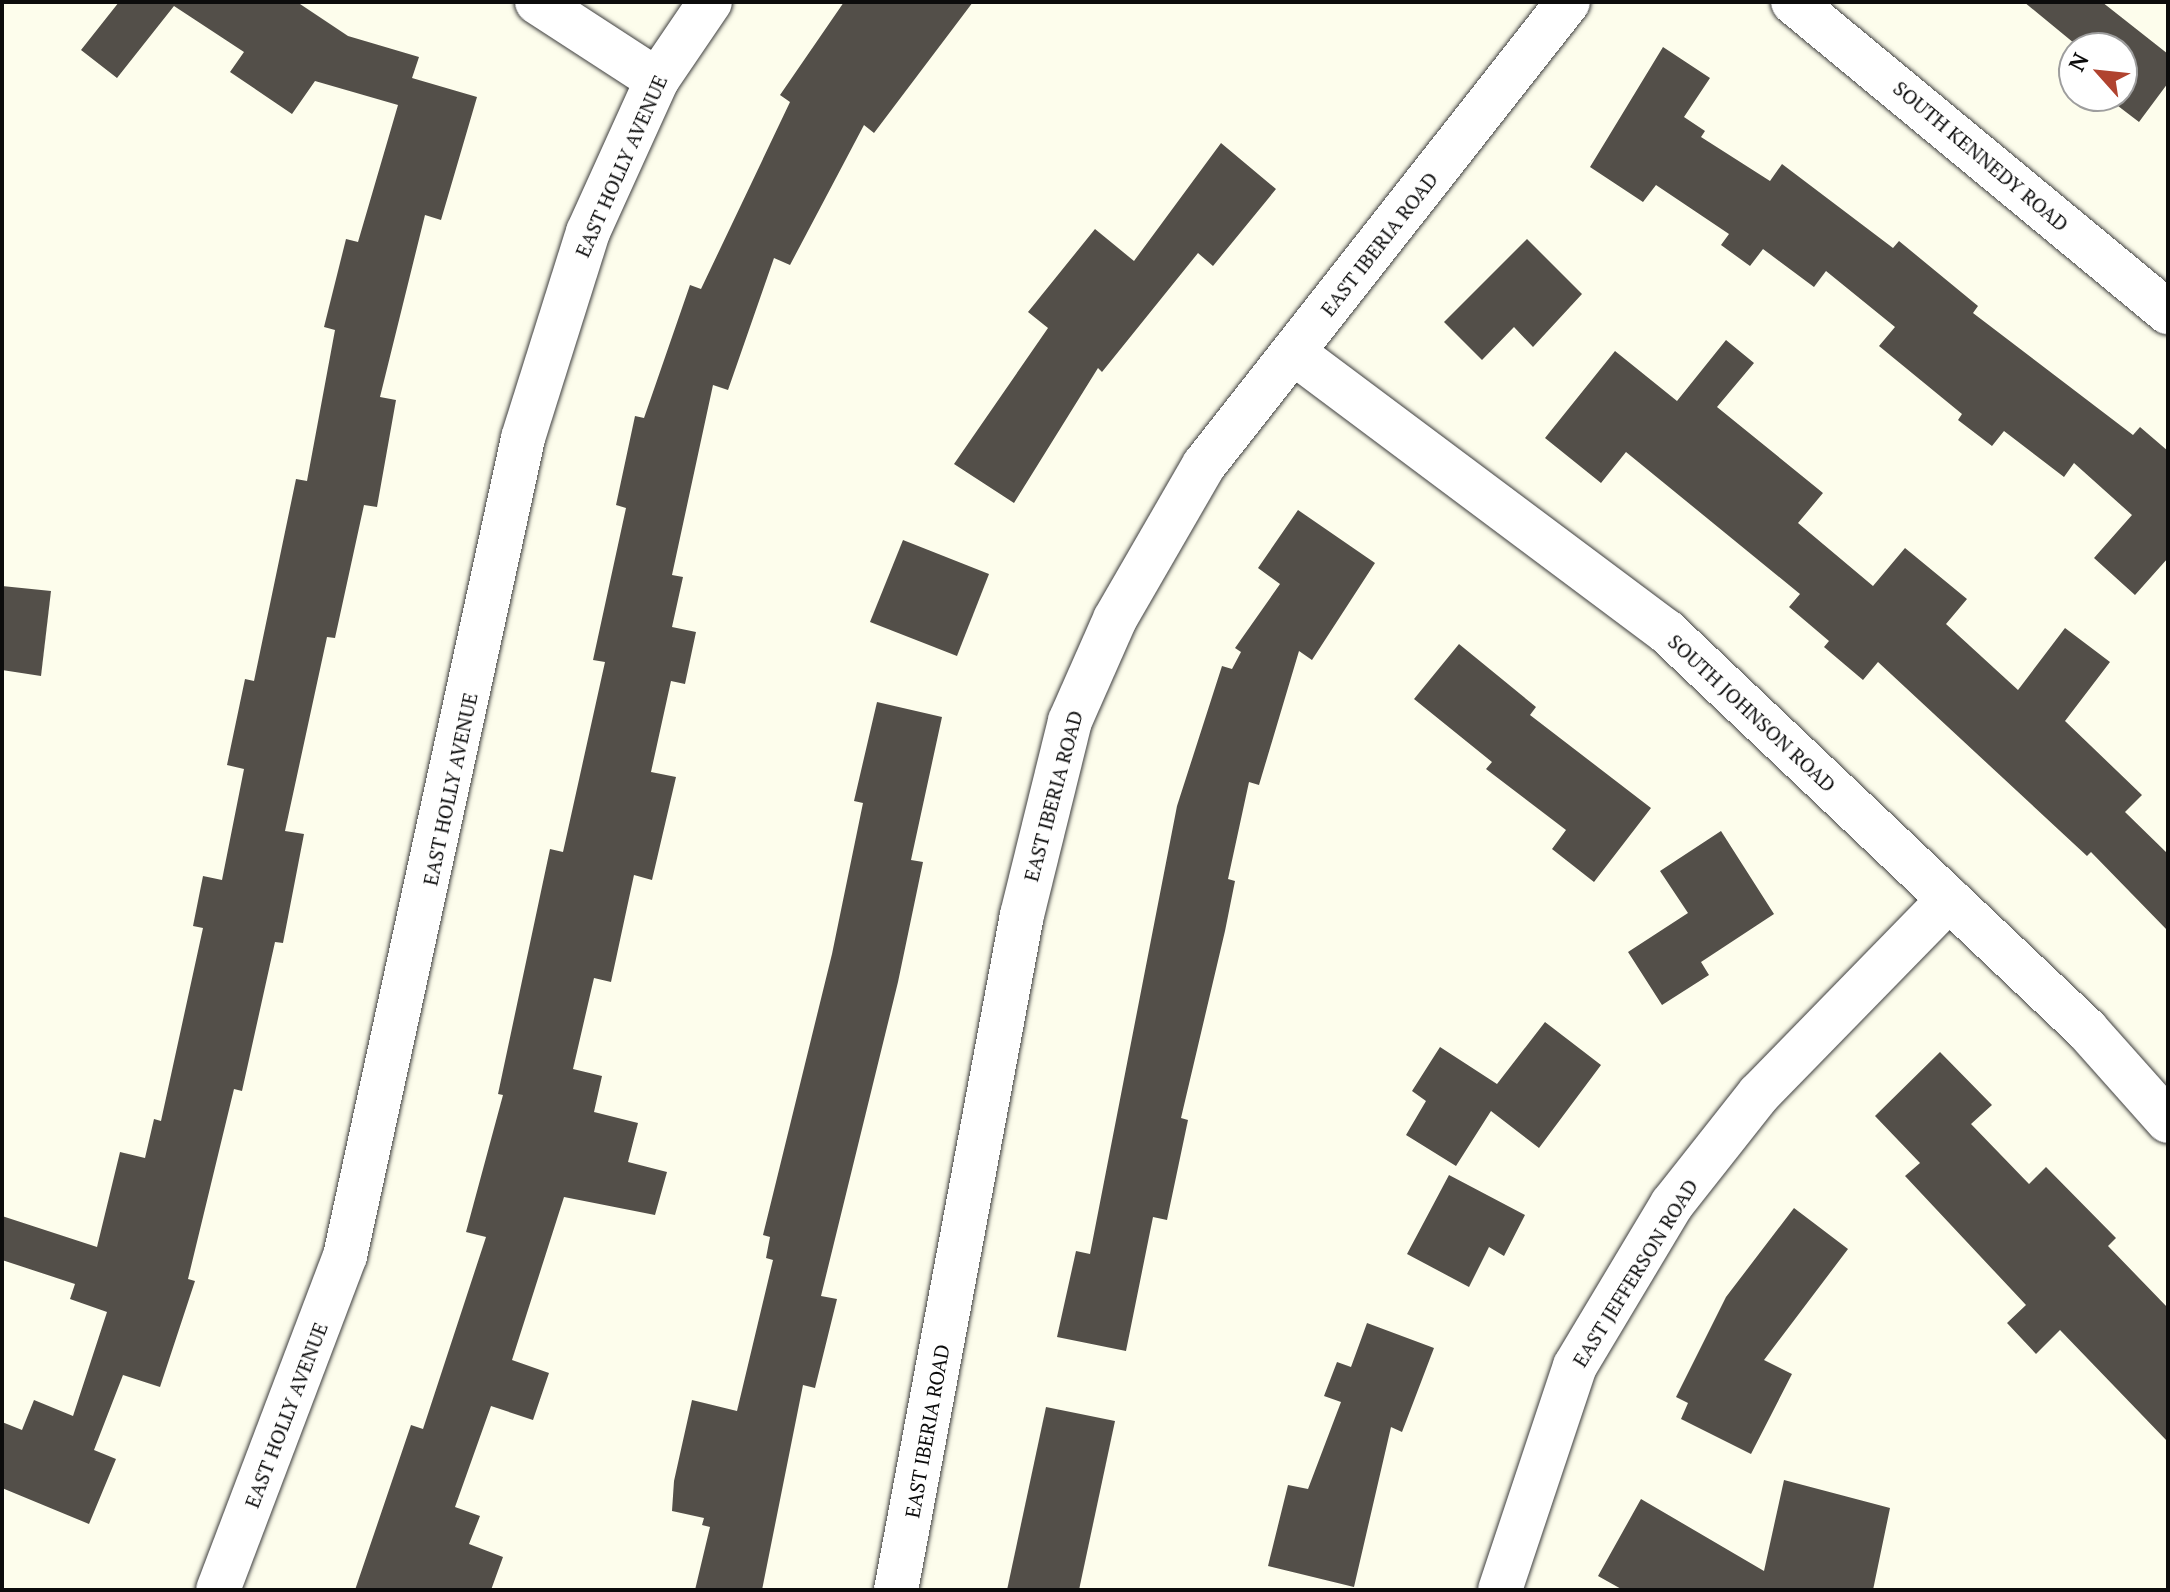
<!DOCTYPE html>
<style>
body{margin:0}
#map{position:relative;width:2170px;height:1592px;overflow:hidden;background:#fdfdec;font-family:"PT Serif",serif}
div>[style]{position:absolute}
.building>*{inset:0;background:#534f49}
.roads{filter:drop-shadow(0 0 2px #3f3f3f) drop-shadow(0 0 2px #3f3f3f)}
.minor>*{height:44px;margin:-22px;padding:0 22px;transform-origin:22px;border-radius:22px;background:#fff}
span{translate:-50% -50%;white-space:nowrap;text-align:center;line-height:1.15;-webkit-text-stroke:8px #fff;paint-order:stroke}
.street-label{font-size:20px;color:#0c0c0c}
.frame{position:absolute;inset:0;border:4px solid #0c0c0c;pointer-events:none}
.north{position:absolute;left:2058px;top:32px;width:80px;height:80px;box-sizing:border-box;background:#fff;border:2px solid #9e9e9e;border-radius:50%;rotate:297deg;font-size:22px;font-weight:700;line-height:32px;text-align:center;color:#0c0c0c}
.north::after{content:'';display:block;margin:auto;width:28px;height:36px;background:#b0432f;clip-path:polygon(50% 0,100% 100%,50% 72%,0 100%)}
</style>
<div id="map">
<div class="building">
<i style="clip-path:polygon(119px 2px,297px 2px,348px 36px,419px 57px,412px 78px,477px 97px,441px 220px,425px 215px,380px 397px,396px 400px,377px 507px,364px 505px,335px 638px,327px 637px,285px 831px,304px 834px,283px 943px,275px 942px,242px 1091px,234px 1089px,188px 1279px,195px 1281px,160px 1387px,123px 1375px,94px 1450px,116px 1459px,89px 1524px,2px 1488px,2px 1422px,22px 1430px,34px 1400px,73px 1416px,107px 1312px,70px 1299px,75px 1284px,2px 1260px,2px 1216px,97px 1247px,120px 1152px,145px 1158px,154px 1119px,161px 1121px,203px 928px,193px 926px,203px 876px,222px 880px,244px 769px,227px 765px,245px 679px,254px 681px,296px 479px,307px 481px,335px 330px,324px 327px,346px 239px,358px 242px,398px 105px,315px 81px,292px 114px,230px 72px,244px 52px,174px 6px,117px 78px,81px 50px)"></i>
<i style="clip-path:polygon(844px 2px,973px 2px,874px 133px,864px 125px,790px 265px,774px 258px,728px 390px,713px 385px,672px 575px,683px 577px,672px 627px,696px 632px,685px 684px,671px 681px,651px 772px,676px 777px,652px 880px,634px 875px,611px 982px,594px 978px,573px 1069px,602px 1076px,594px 1112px,638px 1123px,628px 1162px,667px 1172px,655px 1215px,564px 1197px,512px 1360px,549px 1373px,533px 1420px,491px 1406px,455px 1507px,480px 1516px,469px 1544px,503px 1557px,491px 1590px,355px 1590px,411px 1425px,423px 1429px,486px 1237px,466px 1232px,503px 1095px,498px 1094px,550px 849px,563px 852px,605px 662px,593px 660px,626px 508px,616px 505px,635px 416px,644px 418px,690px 285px,701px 289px,790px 102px,780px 95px)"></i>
<i style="clip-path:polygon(2024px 2px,2102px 2px,2168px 54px,2168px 83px,2139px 122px,2105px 96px,2122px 96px,2122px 48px,2080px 48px)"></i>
<i style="clip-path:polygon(1663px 47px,1710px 78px,1684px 117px,1705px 131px,1701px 137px,1770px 181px,1782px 164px,1893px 248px,1899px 241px,1978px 306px,1973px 313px,2133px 435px,2140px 427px,2168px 451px,2168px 558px,2135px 595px,2094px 558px,2132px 515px,2074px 463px,2064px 477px,2004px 431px,1992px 446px,1958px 420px,1962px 414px,1879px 346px,1895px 327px,1826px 271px,1814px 287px,1763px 249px,1750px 266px,1721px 245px,1729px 234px,1656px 185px,1643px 202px,1590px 167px)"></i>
<i style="clip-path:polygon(1221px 143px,1276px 189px,1213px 266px,1198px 253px,1102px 372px,1098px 368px,1014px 503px,954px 464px,1048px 328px,1028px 312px,1095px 229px,1134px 261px)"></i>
<i style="clip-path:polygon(1527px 239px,1582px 294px,1533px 347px,1514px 327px,1482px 360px,1444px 322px)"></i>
<i style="clip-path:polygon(1726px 340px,1754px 363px,1717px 407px,1823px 493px,1798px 523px,1873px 586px,1905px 548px,1967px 599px,1946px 624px,2018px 690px,2065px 628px,2110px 662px,2065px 721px,2142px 795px,2125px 812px,2168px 854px,2168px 931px,2091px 852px,2087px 856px,1878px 662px,1863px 680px,1824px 647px,1829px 641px,1789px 607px,1800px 594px,1626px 452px,1601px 483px,1545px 438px,1615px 351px,1677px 401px)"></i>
<i style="clip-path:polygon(1298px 510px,1375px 563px,1312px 660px,1299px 651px,1259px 785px,1249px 782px,1228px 879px,1235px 881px,1225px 931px,1181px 1118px,1188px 1120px,1167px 1220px,1153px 1217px,1126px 1351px,1057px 1337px,1076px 1251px,1090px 1254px,1177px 806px,1222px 666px,1232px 669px,1241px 652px,1235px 648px,1280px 584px,1258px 568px)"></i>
<i style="clip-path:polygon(903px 540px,989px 574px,957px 656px,870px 622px)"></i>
<i style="clip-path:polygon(2px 586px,51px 591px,41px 676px,2px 670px)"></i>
<i style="clip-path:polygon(1459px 644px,1536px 707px,1530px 715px,1651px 808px,1594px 882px,1552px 849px,1566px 830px,1486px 769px,1492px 762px,1414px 699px)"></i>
<i style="clip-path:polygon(877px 702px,942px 717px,911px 860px,923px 862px,898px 982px,821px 1296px,837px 1299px,815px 1388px,803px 1385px,762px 1590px,695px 1590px,710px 1527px,702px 1525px,704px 1518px,672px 1511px,674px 1481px,692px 1400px,737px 1411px,773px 1260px,766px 1258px,770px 1237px,763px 1235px,832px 954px,863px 803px,854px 801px)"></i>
<i style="clip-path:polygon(1721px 831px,1774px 914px,1701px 962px,1709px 975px,1662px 1005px,1628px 952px,1688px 913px,1660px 871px)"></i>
<i style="clip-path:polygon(1545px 1022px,1601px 1065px,1539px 1148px,1491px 1111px,1456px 1166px,1406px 1135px,1426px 1101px,1412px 1091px,1440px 1047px,1497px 1084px)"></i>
<i style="clip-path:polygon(1940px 1052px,1992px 1105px,1971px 1124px,2029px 1184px,2046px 1167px,2116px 1238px,2108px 1246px,2168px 1308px,2168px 1442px,2060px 1330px,2036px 1354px,2007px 1323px,2026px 1305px,1905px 1176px,1920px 1163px,1875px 1116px)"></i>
<i style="clip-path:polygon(1449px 1175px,1525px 1215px,1504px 1256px,1489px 1247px,1469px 1287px,1407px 1254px)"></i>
<i style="clip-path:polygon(1794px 1208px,1848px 1249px,1764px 1360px,1792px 1374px,1751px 1454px,1681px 1419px,1688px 1403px,1676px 1397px,1726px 1297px)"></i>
<i style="clip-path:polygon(1367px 1323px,1434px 1348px,1402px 1432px,1391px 1427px,1354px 1587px,1268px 1566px,1288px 1485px,1308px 1489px,1341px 1402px,1324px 1396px,1337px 1362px,1351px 1367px)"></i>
<i style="clip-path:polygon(1046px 1407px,1115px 1421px,1079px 1590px,1007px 1590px)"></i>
<i style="clip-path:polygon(1784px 1480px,1890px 1508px,1873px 1590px,1623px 1590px,1598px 1576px,1641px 1499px,1764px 1571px)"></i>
</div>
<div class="roads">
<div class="minor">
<i style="left:537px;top:2px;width:143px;rotate:33deg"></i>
<i style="left:1793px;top:2px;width:487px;rotate:39.6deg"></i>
<i style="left:1294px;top:353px;width:464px;rotate:36.8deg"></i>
<i style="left:1666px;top:631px;width:580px;rotate:43.46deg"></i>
<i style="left:2087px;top:1030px;width:122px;rotate:48.3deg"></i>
<i style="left:218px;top:1590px;width:357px;rotate:-69.2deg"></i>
<i style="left:345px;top:1256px;width:837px;rotate:-77.72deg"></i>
<i style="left:523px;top:438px;width:216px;rotate:-72.5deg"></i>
<i style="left:588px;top:232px;width:167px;rotate:-65.6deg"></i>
<i style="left:657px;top:80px;width:94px;rotate:-55.8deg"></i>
<i style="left:896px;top:1590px;width:687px;rotate:-79.43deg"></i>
<i style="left:1022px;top:915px;width:200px;rotate:-76.1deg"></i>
<i style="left:1070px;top:721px;width:111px;rotate:-66.2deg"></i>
<i style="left:1115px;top:619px;width:178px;rotate:-60deg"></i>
<i style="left:1204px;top:465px;width:589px;rotate:-51.83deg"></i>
<i style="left:1500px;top:1590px;width:236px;rotate:-71.5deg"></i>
<i style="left:1575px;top:1366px;width:189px;rotate:-59.1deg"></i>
<i style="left:1672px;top:1204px;width:140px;rotate:-51.7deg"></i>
<i style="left:1759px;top:1094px;width:272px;rotate:-45.7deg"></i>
</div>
</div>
<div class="street-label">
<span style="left:1981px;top:156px;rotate:40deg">SOUTH KENNEDY ROAD</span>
<span style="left:621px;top:166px;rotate:-66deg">EAST HOLLY AVENUE</span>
<span style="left:1379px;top:244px;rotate:-52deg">EAST IBERIA ROAD</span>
<span style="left:1752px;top:713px;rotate:43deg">SOUTH JOHNSON ROAD</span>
<span style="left:450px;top:789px;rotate:-78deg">EAST HOLLY AVENUE</span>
<span style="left:1053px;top:796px;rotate:-75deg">EAST IBERIA ROAD</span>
<span style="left:1635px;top:1273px;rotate:-58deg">EAST JEFFERSON ROAD</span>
<span style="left:286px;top:1415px;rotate:-69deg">EAST HOLLY AVENUE</span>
<span style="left:927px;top:1431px;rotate:-80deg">EAST IBERIA ROAD</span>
</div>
<div class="frame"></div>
<div class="north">N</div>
</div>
